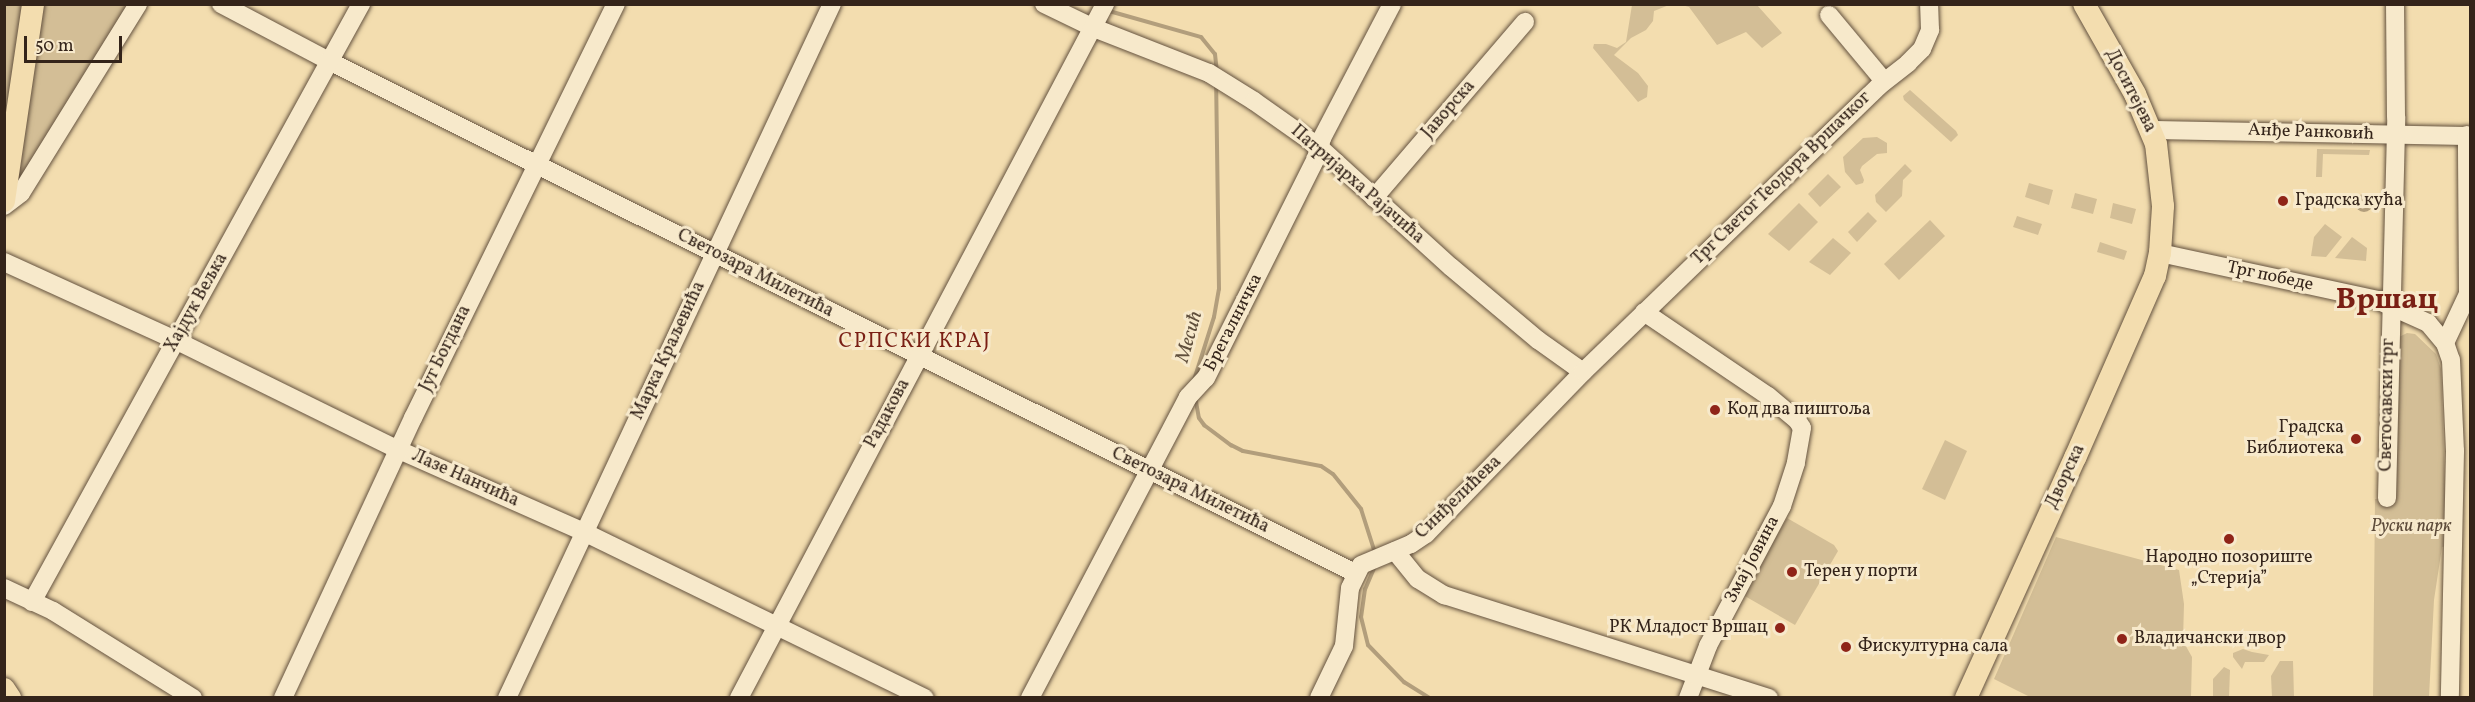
<!DOCTYPE html>
<meta charset="utf-8">
<style>
body{margin:0}
#map{position:relative;width:2475px;height:702px;overflow:hidden;background:#f3ddaf;font-family:Vollkorn,serif}
div>[style]{position:absolute}
.green>*{inset:0;background:#d3be96}
.water>*{inset:0;background:#b29e7c}
.round{border-radius:50%}
.stream>*{height:4px;margin:-2px;padding:0 2px;transform-origin:2px;border-radius:2px;background:#b29e7c}
.roads{filter:drop-shadow(0 0 2px #64523f) drop-shadow(0 0 2px #64523f)}
.minor>*{height:18px;margin:-9px;padding:0 9px;transform-origin:9px;border-radius:9px;background:#f7e9cb}
.major>*{height:22px;margin:-11px;padding:0 11px;transform-origin:11px;border-radius:11px;background:#f3ddaf}
.dots>*{width:16px;height:16px;translate:-50% -50%;box-sizing:border-box;border:3px solid #f7e9cb;border-radius:50%}
span{translate:-50% -50%;white-space:nowrap;text-align:center;line-height:1.15;-webkit-text-stroke:6px #f7e9cb;paint-order:stroke}
.street-label{font-size:18px;color:#34241a}
.poi-label{font-size:18px;color:#34241a}
.left{translate:0 -50%;text-align:left}
.right{translate:-100% -50%;text-align:right}
.park-label{font-size:18px;color:#5c4a39;font-style:italic}
.water-label{font-size:20px;color:#604f3c;font-style:italic}
.quarter-label{font-size:21px;color:#7a1f14;letter-spacing:1.5px}
.town-label{font-size:30px;color:#7a1f14;font-weight:700}
.frame{position:absolute;inset:0;border:6px solid #34241a;pointer-events:none}
.scale{position:absolute;left:24px;top:36px;width:98px;height:27px;box-sizing:border-box;border:3px solid #34241a;border-top:0;padding-left:8px;font-size:18px;line-height:21px;white-space:nowrap;color:#34241a;-webkit-text-stroke:4px #f7e9cb;paint-order:stroke}
</style>
<div id="map">
<div class="green">
<i style="clip-path:polygon(6px 5px,25px 5px,5px 144px,5px 7px)"></i>
<i style="clip-path:polygon(41px 5px,129px 5px,18px 186px)"></i>
<i style="clip-path:polygon(1632px 5px,1669px 5px,1654px 11px,1653px 21px,1646px 30px,1631px 38px,1614px 55px,1638px 73px,1648px 86px,1647px 97px,1638px 102px,1593px 48px,1594px 44px,1606px 44px,1617px 48px,1626px 42px)"></i>
<i style="clip-path:polygon(1682px 5px,1757px 5px,1782px 33px,1762px 48px,1746px 32px,1717px 45px,1689px 7px)"></i>
<i style="clip-path:polygon(1910px 90px,1956px 131px,1958px 135px,1951px 142px,1904px 100px,1903px 96px)"></i>
<i style="clip-path:polygon(1877px 137px,1887px 143px,1887px 153px,1877px 154px,1862px 166px,1860px 170px,1864px 180px,1863px 183px,1856px 185px,1845px 172px,1843px 157px,1863px 138px)"></i>
<i style="clip-path:polygon(2317px 149px,2370px 150px,2369px 155px,2323px 154px,2322px 177px,2316px 177px)"></i>
<i style="clip-path:polygon(1905px 164px,1912px 171px,1903px 180px,1902px 196px,1886px 212px,1876px 202px,1875px 195px)"></i>
<i style="clip-path:polygon(1828px 174px,1841px 187px,1820px 207px,1808px 194px)"></i>
<i style="clip-path:polygon(2029px 183px,2053px 190px,2049px 205px,2025px 197px)"></i>
<i style="clip-path:polygon(2075px 193px,2097px 199px,2093px 214px,2071px 208px)"></i>
<i style="clip-path:polygon(1799px 203px,1818px 222px,1789px 251px,1768px 234px)"></i>
<i style="clip-path:polygon(2113px 203px,2136px 209px,2132px 224px,2110px 218px)"></i>
<i style="clip-path:polygon(1868px 212px,1877px 221px,1857px 242px,1848px 232px)"></i>
<i style="clip-path:polygon(2017px 216px,2042px 224px,2038px 235px,2013px 227px)"></i>
<i style="clip-path:polygon(1930px 220px,1945px 236px,1899px 280px,1884px 264px)"></i>
<i style="clip-path:polygon(2325px 224px,2342px 237px,2326px 257px,2311px 256px,2314px 237px)"></i>
<i style="clip-path:polygon(2352px 237px,2367px 248px,2366px 261px,2335px 258px)"></i>
<i style="clip-path:polygon(1833px 238px,1851px 253px,1830px 275px,1809px 262px)"></i>
<i style="clip-path:polygon(2100px 242px,2127px 251px,2124px 260px,2097px 252px)"></i>
<i style="clip-path:polygon(2407px 333px,2415px 334px,2436px 354px,2441px 369px,2447px 546px,2442px 547px,2434px 600px,2429px 697px,2373px 698px,2375px 499px,2387px 498px,2397px 338px)"></i>
<i style="clip-path:polygon(1945px 440px,1967px 451px,1945px 500px,1922px 489px)"></i>
<i style="clip-path:polygon(1787px 518px,1834px 545px,1838px 551px,1795px 625px,1743px 595px)"></i>
<i style="clip-path:polygon(2056px 537px,2179px 570px,2184px 604px,2183px 641px,2192px 657px,2191px 697px,2030px 697px,1994px 679px)"></i>
<i style="clip-path:polygon(2243px 649px,2252px 652px,2269px 655px,2264px 662px,2245px 662px,2242px 669px,2233px 657px,2233px 653px)"></i>
<i style="clip-path:polygon(2280px 661px,2293px 661px,2294px 697px,2272px 697px,2271px 676px)"></i>
<i style="clip-path:polygon(2224px 667px,2230px 670px,2229px 697px,2213px 697px,2213px 679px)"></i>
</div>
<div class="water">
<i class="round" style="left:2355px;top:194px;width:18px;height:18px"></i>
</div>
<div class="stream">
<i style="left:1109px;top:11px;width:96px;rotate:15.8deg"></i>
<i style="left:1201px;top:37px;width:22px;rotate:51deg"></i>
<i style="left:1215px;top:54px;width:18px;rotate:84deg"></i>
<i style="left:1194px;top:380px;width:66px;rotate:-72.4deg"></i>
<i style="left:1214px;top:317px;width:28px;rotate:-80deg"></i>
<i style="left:1219px;top:289px;width:204px;rotate:-90.8deg"></i>
<i style="left:1195px;top:396px;width:22px;rotate:80deg"></i>
<i style="left:1199px;top:418px;width:9px;rotate:54deg"></i>
<i style="left:1204px;top:425px;width:34px;rotate:37deg"></i>
<i style="left:1231px;top:445px;width:13px;rotate:27deg"></i>
<i style="left:1243px;top:451px;width:79px;rotate:10.9deg"></i>
<i style="left:1321px;top:466px;width:14px;rotate:34deg"></i>
<i style="left:1333px;top:474px;width:45px;rotate:51.3deg"></i>
<i style="left:1361px;top:509px;width:46px;rotate:72.3deg"></i>
<i style="left:1375px;top:566px;width:25px;rotate:113deg"></i>
<i style="left:1365px;top:589px;width:28px;rotate:98deg"></i>
<i style="left:1361px;top:617px;width:29px;rotate:76deg"></i>
<i style="left:1368px;top:645px;width:52px;rotate:45.8deg"></i>
<i style="left:1404px;top:682px;width:31px;rotate:32deg"></i>
</div>
<div class="roads">
<div class="minor">
<i style="left:221px;top:4px;width:122px;rotate:27.8deg"></i>
<i style="left:329px;top:61px;width:1147px;rotate:26.52deg"></i>
<i style="left:1044px;top:4px;width:55px;rotate:25.6deg"></i>
<i style="left:1094px;top:28px;width:123px;rotate:21.4deg"></i>
<i style="left:1209px;top:73px;width:53px;rotate:31.9deg"></i>
<i style="left:1254px;top:101px;width:80px;rotate:35.3deg"></i>
<i style="left:1319px;top:147px;width:178px;rotate:42.3deg"></i>
<i style="left:1451px;top:267px;width:114px;rotate:40deg"></i>
<i style="left:1538px;top:340px;width:55px;rotate:35.4deg"></i>
<i style="left:1829px;top:15px;width:86px;rotate:50.2deg"></i>
<i style="left:2151px;top:130px;width:319px;rotate:1.1deg"></i>
<i style="left:1374px;top:198px;width:232px;rotate:-49.4deg"></i>
<i style="left:4px;top:206px;width:21px;rotate:-37deg"></i>
<i style="left:21px;top:193px;width:222px;rotate:-58.2deg"></i>
<i style="left:2160px;top:253px;width:222px;rotate:12.2deg"></i>
<i style="left:2377px;top:300px;width:56px;rotate:24.3deg"></i>
<i style="left:2428px;top:323px;width:26px;rotate:50deg"></i>
<i style="left:2445px;top:343px;width:18px;rotate:71deg"></i>
<i style="left:2451px;top:360px;width:91px;rotate:87.5deg"></i>
<i style="left:2455px;top:451px;width:247px;rotate:91.2deg"></i>
<i style="left:4px;top:262px;width:190px;rotate:24.5deg"></i>
<i style="left:177px;top:341px;width:247px;rotate:26.2deg"></i>
<i style="left:399px;top:450px;width:205px;rotate:23.9deg"></i>
<i style="left:586px;top:533px;width:377px;rotate:26deg"></i>
<i style="left:1644px;top:312px;width:150px;rotate:34.1deg"></i>
<i style="left:1768px;top:396px;width:38px;rotate:40deg"></i>
<i style="left:1797px;top:420px;width:9px;rotate:58deg"></i>
<i style="left:1802px;top:428px;width:36px;rotate:100deg"></i>
<i style="left:1796px;top:463px;width:45px;rotate:108deg"></i>
<i style="left:1782px;top:506px;width:158px;rotate:117.9deg"></i>
<i style="left:1708px;top:646px;width:56px;rotate:111deg"></i>
<i style="left:2445px;top:343px;width:54px;rotate:-64.9deg"></i>
<i style="left:2468px;top:294px;width:159px;rotate:-90.4deg"></i>
<i style="left:2387px;top:498px;width:381px;rotate:-88.6deg"></i>
<i style="left:2396px;top:117px;width:113px;rotate:-90.5deg"></i>
<i style="left:1395px;top:551px;width:36px;rotate:51deg"></i>
<i style="left:1418px;top:579px;width:31px;rotate:32deg"></i>
<i style="left:1444px;top:595px;width:341px;rotate:17.6deg"></i>
<i style="left:4px;top:588px;width:54px;rotate:25.1deg"></i>
<i style="left:53px;top:611px;width:165px;rotate:31.9deg"></i>
<i style="left:32px;top:602px;width:683px;rotate:-61.18deg"></i>
<i style="left:283px;top:698px;width:309px;rotate:-65.1deg"></i>
<i style="left:413px;top:418px;width:461px;rotate:-63.9deg"></i>
<i style="left:507px;top:698px;width:766px;rotate:-64.91deg"></i>
<i style="left:739px;top:698px;width:785px;rotate:-62.19deg"></i>
<i style="left:1030px;top:698px;width:340px;rotate:-62.3deg"></i>
<i style="left:1188px;top:397px;width:26px;rotate:-47deg"></i>
<i style="left:1206px;top:378px;width:246px;rotate:-63.4deg"></i>
<i style="left:1316px;top:158px;width:21px;rotate:-73deg"></i>
<i style="left:1322px;top:138px;width:151px;rotate:-62.4deg"></i>
<i style="left:1319px;top:698px;width:58px;rotate:-64.3deg"></i>
<i style="left:1344px;top:646px;width:58px;rotate:-84.1deg"></i>
<i style="left:1350px;top:588px;width:25px;rotate:-64deg"></i>
<i style="left:1361px;top:565px;width:54px;rotate:-22.8deg"></i>
<i style="left:1411px;top:544px;width:18px;rotate:-34deg"></i>
<i style="left:1426px;top:534px;width:226px;rotate:-45.9deg"></i>
<i style="left:1583px;top:372px;width:412px;rotate:-44deg"></i>
<i style="left:1879px;top:86px;width:37px;rotate:-38deg"></i>
<i style="left:1908px;top:63px;width:20px;rotate:-45deg"></i>
<i style="left:1922px;top:49px;width:21px;rotate:-67deg"></i>
<i style="left:1930px;top:30px;width:26px;rotate:-92deg"></i>
</div>
<div class="major">
<i style="left:4px;top:201px;width:199px;rotate:-81.6deg"></i>
<i style="left:4px;top:689px;width:11px;rotate:56deg"></i>
<i style="left:1966px;top:698px;width:264px;rotate:-65.6deg"></i>
<i style="left:2075px;top:458px;width:199px;rotate:-66.3deg"></i>
<i style="left:2155px;top:276px;width:24px;rotate:-78deg"></i>
<i style="left:2160px;top:253px;width:47px;rotate:-86.3deg"></i>
<i style="left:2163px;top:206px;width:62px;rotate:-96.4deg"></i>
<i style="left:2156px;top:144px;width:54px;rotate:-112.8deg"></i>
<i style="left:2135px;top:94px;width:103px;rotate:-119.5deg"></i>
</div>
</div>
<div class="dots">
<i style="left:2283px;top:201px;background:#8f2418"></i>
<i style="left:1715px;top:410px;background:#8f2418"></i>
<i style="left:2356px;top:439px;background:#8f2418"></i>
<i style="left:2229px;top:539px;background:#8f2418"></i>
<i style="left:1792px;top:572px;background:#8f2418"></i>
<i style="left:1780px;top:628px;background:#8f2418"></i>
<i style="left:2122px;top:639px;background:#8f2418"></i>
<i style="left:1846px;top:647px;background:#8f2418"></i>
</div>
<div class="street-label">
<span style="left:2130px;top:91px;rotate:63deg">Доситејева</span>
<span style="left:1449px;top:110px;rotate:-49deg">Јаворска</span>
<span style="left:2311px;top:133px;rotate:2deg">Анђе Ранковић</span>
<span style="left:1782px;top:179px;rotate:-44deg">Трг Светог Теодора Вршачког</span>
<span style="left:1357px;top:185px;rotate:41deg">Патријарха Рајачића</span>
<span style="left:755px;top:274px;rotate:27deg">Светозара Милетића</span>
<span style="left:2270px;top:277px;rotate:12deg">Трг победе</span>
<span style="left:197px;top:303px;rotate:-61deg">Хајдук Вељка</span>
<span style="left:1234px;top:323px;rotate:-63deg">Брегалничка</span>
<span style="left:446px;top:349px;rotate:-64deg">Југ Богдана</span>
<span style="left:669px;top:351px;rotate:-65deg">Марка Краљевића</span>
<span style="left:2388px;top:405px;rotate:-89deg">Светосавски трг</span>
<span style="left:888px;top:414px;rotate:-62deg">Радакова</span>
<span style="left:2066px;top:477px;rotate:-65deg">Дворска</span>
<span style="left:465px;top:479px;rotate:24deg">Лазе Нанчића</span>
<span style="left:1190px;top:491px;rotate:26deg">Светозара Милетића</span>
<span style="left:1459px;top:498px;rotate:-44deg">Синђелићева</span>
<span style="left:1753px;top:560px;rotate:-62deg">Змај Јовина</span>
</div>
<div class="poi-label">
<span class="left" style="left:2295px;top:201px">Градска кућа</span>
<span class="left" style="left:1727px;top:410px">Код два пиштоља</span>
<span class="right" style="left:2344px;top:439px">Градска<br>Библиотека</span>
<span style="left:2229px;top:569px">Народно позориште<br>„Стерија”</span>
<span class="left" style="left:1804px;top:572px">Терен у порти</span>
<span class="right" style="left:1768px;top:628px">РК Младост Вршац</span>
<span class="left" style="left:2134px;top:639px">Владичански двор</span>
<span class="left" style="left:1858px;top:647px">Фискултурна сала</span>
</div>
<div class="park-label">
<span style="left:2411px;top:527px">Руски парк</span>
</div>
<div class="water-label">
<span style="left:1190px;top:337px;rotate:-74deg">Месић</span>
</div>
<div class="quarter-label">
<span style="left:915px;top:342px">СРПСКИ КРАЈ</span>
</div>
<div class="town-label">
<span style="left:2387px;top:300px">Вршац</span>
</div>
<div class="frame"></div>
<div class="scale">50 m</div>
</div>
